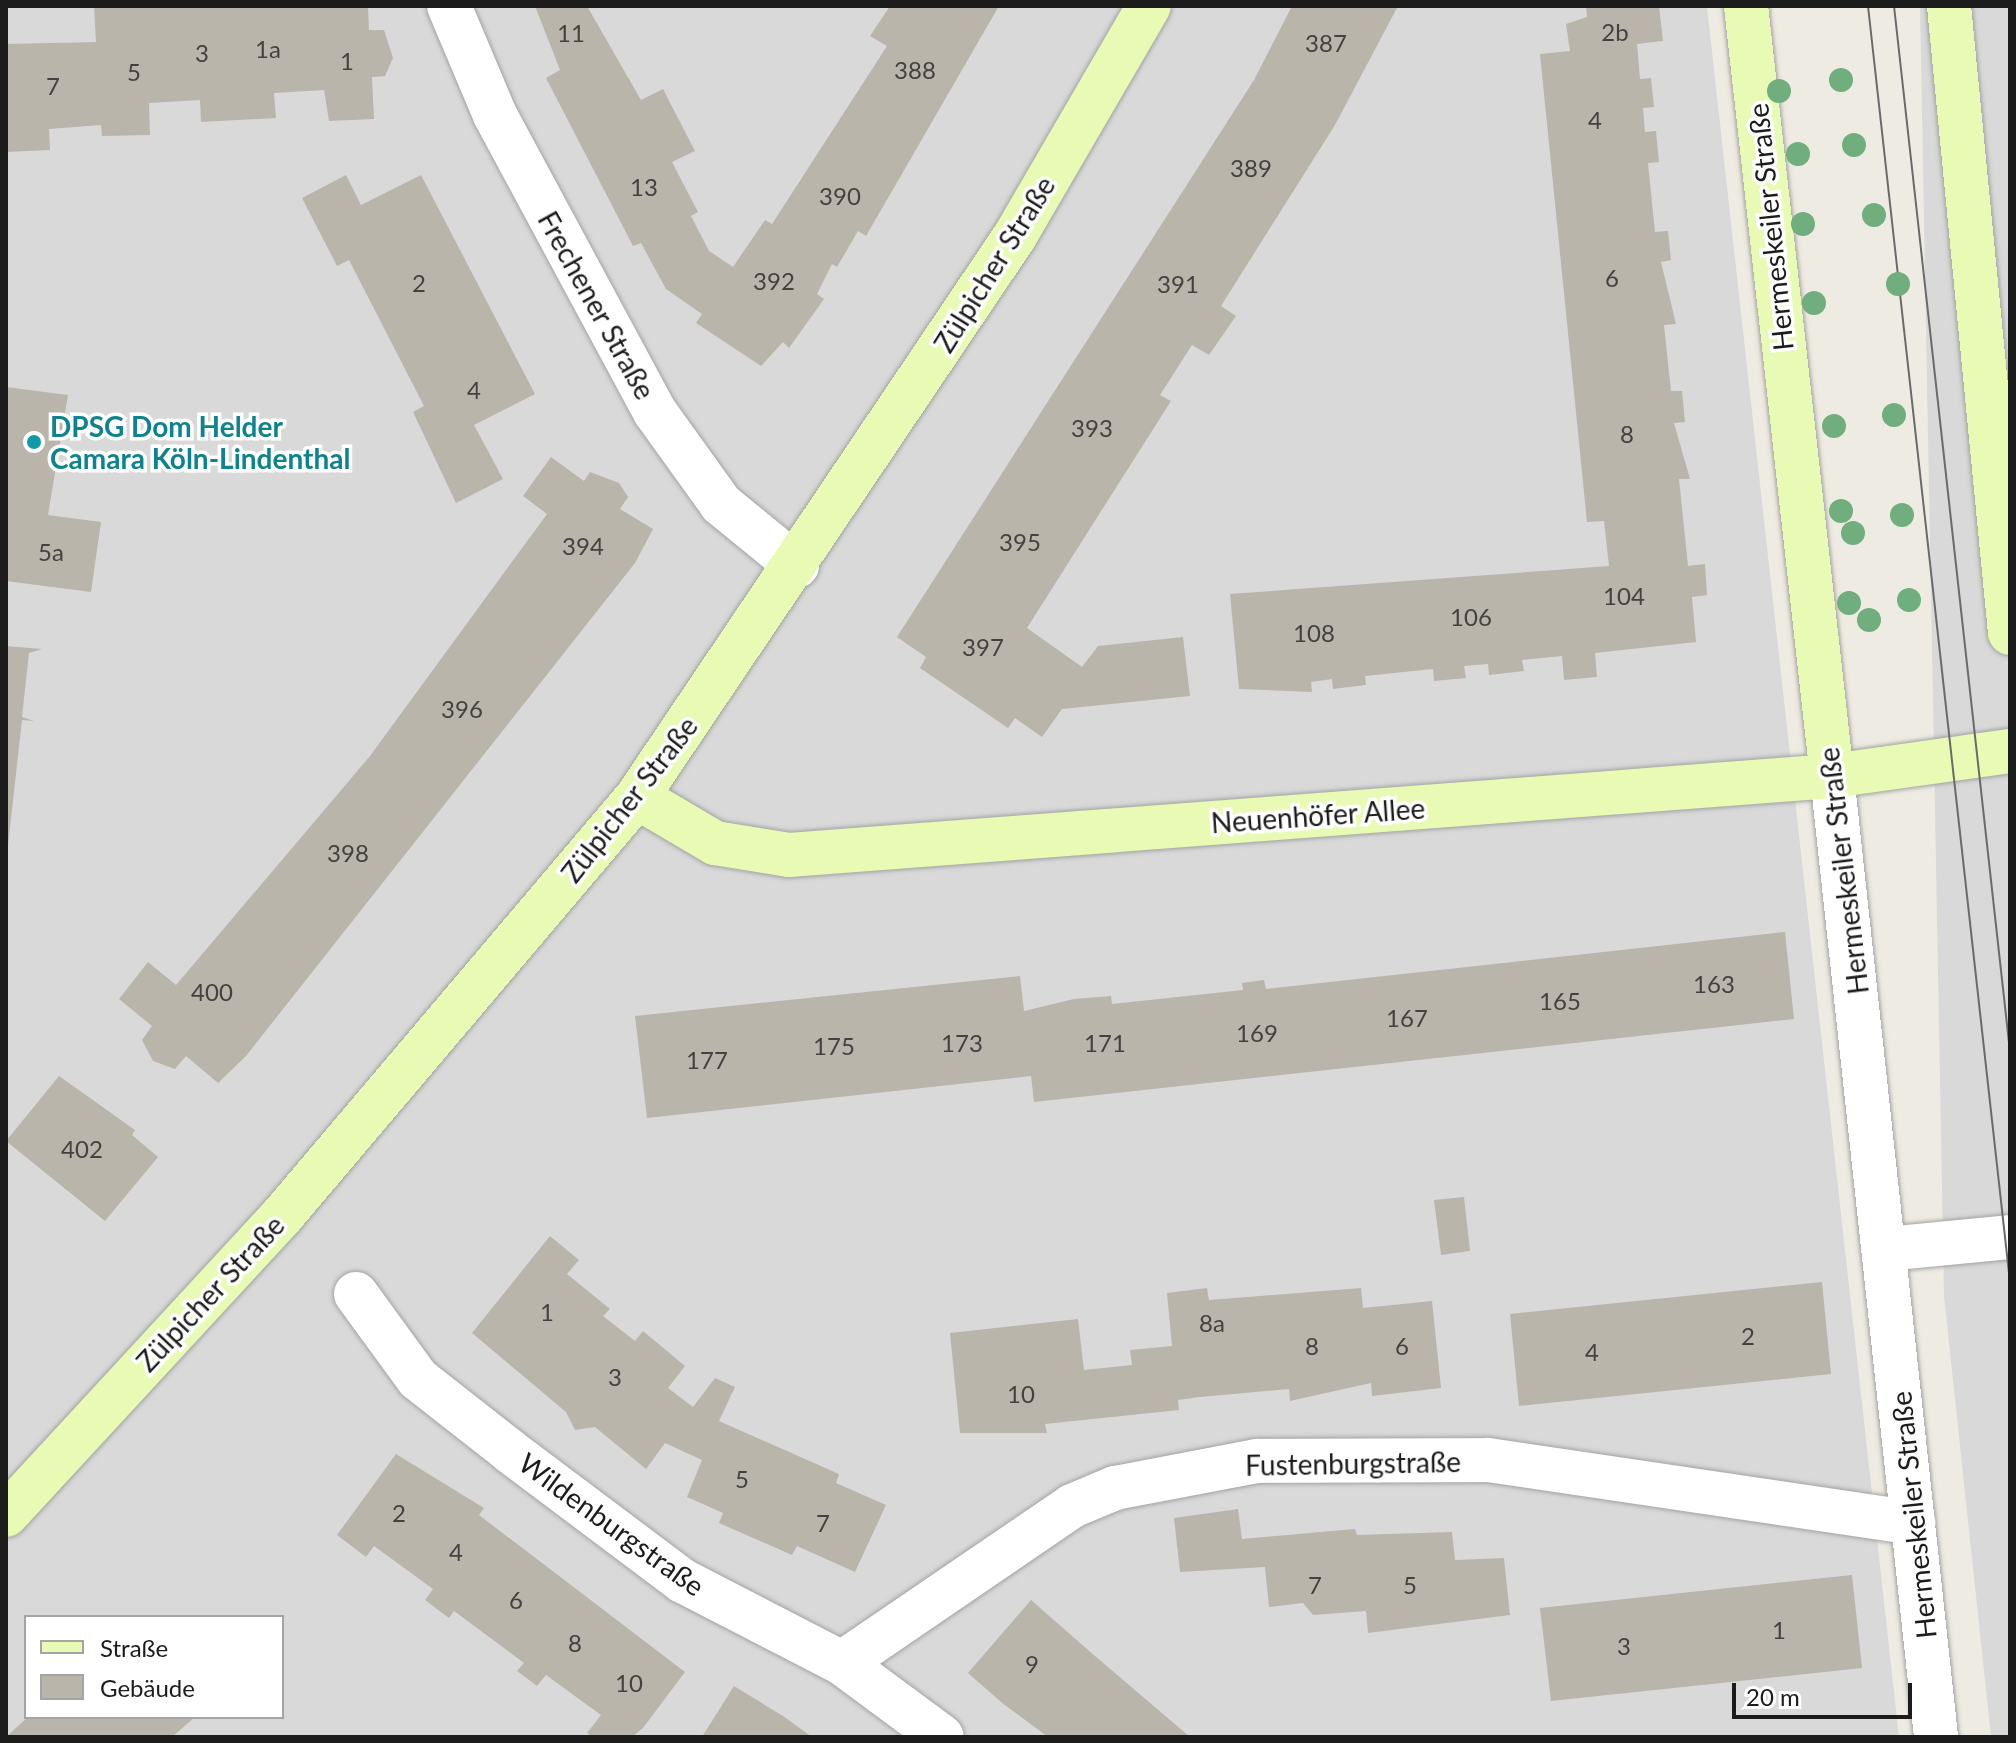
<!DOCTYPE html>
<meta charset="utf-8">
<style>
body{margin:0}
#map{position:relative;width:2016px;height:1743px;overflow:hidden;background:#eeece2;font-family:Lato,sans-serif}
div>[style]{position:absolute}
.residential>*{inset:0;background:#dad9d9}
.building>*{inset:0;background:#bab5ab}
.roads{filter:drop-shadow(0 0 2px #a3a3a3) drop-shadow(0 0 2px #a3a3a3)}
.street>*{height:44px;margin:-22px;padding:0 22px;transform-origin:22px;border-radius:22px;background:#fff}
.secondary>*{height:44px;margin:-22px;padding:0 22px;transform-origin:22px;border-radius:22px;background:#e8fab3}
.tram>*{height:2px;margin:-1px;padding:0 1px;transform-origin:1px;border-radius:1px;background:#6a6a6a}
.trees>*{width:24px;height:24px;margin:-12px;border-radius:50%;background:#70ae7d}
.dots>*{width:22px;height:22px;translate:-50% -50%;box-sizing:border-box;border:4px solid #fff;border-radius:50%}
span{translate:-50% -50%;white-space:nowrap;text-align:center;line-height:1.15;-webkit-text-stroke:7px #fff;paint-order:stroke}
.number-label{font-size:24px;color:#444240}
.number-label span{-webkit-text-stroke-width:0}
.street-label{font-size:28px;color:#1c1c1c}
.culture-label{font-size:28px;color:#0d838f;font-weight:700}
.left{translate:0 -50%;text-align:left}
.frame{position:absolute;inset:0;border:8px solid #1c1c1c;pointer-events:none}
.legend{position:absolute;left:24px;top:1615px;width:260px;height:104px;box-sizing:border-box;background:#fff;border:2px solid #a4a4a4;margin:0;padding:10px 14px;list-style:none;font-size:24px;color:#1c1c1c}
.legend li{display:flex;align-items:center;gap:16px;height:40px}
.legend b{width:40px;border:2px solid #a4a4a4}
.scale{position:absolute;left:1732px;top:1683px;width:180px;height:36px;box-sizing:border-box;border:4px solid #1c1c1c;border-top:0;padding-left:10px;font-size:24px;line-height:28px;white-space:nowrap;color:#1c1c1c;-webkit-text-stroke:6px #fff;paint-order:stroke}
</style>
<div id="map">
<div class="residential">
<i style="clip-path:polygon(evenodd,6px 6px,1707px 6px,1899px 1737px,6px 1737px,6px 6px,26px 1617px,282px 1617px,282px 1717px,26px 1717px,26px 1617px)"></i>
<i style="clip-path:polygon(1920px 6px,2010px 6px,2010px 1737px,1991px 1737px,1944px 1296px)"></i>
</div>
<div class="building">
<i style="clip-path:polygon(94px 6px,368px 6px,369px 30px,384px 30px,393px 58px,385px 76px,372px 77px,374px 119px,329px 121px,324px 90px,274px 93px,276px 118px,201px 122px,200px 100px,149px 103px,150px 135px,102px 136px,101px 125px,49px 129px,50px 150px,6px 152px,6px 44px,96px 42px)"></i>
<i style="clip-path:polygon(535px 6px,587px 6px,641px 100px,663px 89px,695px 151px,672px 162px,698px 212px,691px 216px,709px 251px,733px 267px,765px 220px,772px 224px,887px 46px,870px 36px,890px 6px,999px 6px,866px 236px,858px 231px,837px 267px,832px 264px,817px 294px,824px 299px,789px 348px,783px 342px,761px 366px,696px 323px,702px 314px,666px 289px,641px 243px,633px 246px,546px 78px,560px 70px)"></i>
<i style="clip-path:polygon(1292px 6px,1398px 6px,1335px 125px,1221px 306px,1236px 316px,1209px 355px,1192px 345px,1160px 395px,1171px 401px,1027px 628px,1082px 667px,1098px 646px,1183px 637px,1190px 696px,1062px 709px,1042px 737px,1015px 718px,1008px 728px,920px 668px,926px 657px,897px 637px,1254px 80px)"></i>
<i style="clip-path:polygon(1586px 6px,1659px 6px,1663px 41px,1637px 44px,1640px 79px,1651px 78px,1654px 107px,1643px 108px,1645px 132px,1656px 131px,1659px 162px,1648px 163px,1655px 232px,1668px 231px,1671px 260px,1661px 262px,1676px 324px,1664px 325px,1671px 391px,1682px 391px,1685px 422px,1674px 423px,1690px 479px,1679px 479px,1688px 566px,1705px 564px,1707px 595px,1692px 597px,1696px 642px,1595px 653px,1597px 677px,1564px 680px,1562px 656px,1522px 660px,1524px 671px,1489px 675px,1488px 664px,1464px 666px,1466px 678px,1434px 681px,1433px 669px,1365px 676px,1366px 685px,1333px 689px,1332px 679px,1311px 682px,1312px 692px,1239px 689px,1230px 594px,1609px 566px,1604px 521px,1587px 522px,1540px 54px,1570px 51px,1566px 24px,1587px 17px)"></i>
<i style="clip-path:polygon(346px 175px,361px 205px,421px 175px,535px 394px,474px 425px,503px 479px,456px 503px,413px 412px,424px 406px,349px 260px,337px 266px,302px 198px)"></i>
<i style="clip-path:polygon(6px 387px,68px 395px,48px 515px,101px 522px,91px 592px,6px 581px)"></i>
<i style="clip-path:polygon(551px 457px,584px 481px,590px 472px,619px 483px,628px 497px,620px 509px,653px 529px,635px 563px,246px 1056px,218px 1083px,186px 1056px,175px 1069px,153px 1061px,142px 1040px,152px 1026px,119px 999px,148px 962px,176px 985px,370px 756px,547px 514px,523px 496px)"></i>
<i style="clip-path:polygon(6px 646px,42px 649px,29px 653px,22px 717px,34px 721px,22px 720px,8px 845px)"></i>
<i style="clip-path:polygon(1785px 932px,1794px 1019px,1034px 1102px,1031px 1076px,647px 1118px,635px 1016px,1020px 976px,1024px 1011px,1074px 999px,1111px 996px,1112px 1004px,1243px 990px,1242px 983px,1264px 980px,1266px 989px)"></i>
<i style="clip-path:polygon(59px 1076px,135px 1130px,132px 1135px,158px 1157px,105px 1221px,6px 1141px)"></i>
<i style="clip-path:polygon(1464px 1197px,1470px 1251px,1441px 1255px,1434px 1200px)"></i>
<i style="clip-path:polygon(550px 1236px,579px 1260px,567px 1274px,610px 1309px,603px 1316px,635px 1341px,643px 1331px,685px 1366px,668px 1388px,693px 1407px,715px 1378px,735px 1387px,719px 1421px,839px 1474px,836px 1483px,886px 1505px,855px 1572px,797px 1546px,792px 1555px,719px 1523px,723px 1513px,687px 1497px,702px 1460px,665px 1443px,646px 1469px,595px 1427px,575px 1430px,566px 1412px,472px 1333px)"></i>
<i style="clip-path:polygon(1822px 1282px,1831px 1374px,1519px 1406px,1510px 1314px)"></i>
<i style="clip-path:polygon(1207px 1288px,1209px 1300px,1361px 1288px,1363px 1308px,1432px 1301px,1441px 1388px,1372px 1396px,1371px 1383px,1290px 1401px,1289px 1389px,1200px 1397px,1178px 1400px,1179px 1410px,1045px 1424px,1047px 1433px,960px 1433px,950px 1333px,1078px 1319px,1084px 1370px,1132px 1365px,1130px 1350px,1172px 1346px,1167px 1293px)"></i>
<i style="clip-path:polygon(396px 1454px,484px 1508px,479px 1515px,685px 1672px,643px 1728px,632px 1737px,593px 1737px,587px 1733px,601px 1715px,546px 1675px,537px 1686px,517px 1671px,524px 1663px,454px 1611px,449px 1618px,425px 1600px,433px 1589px,374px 1546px,366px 1557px,337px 1535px)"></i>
<i style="clip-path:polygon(1238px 1509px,1242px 1539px,1355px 1529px,1357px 1535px,1452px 1532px,1455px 1560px,1504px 1558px,1510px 1615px,1368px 1633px,1366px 1611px,1313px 1615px,1303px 1603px,1269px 1607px,1265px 1567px,1180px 1572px,1174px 1518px)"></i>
<i style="clip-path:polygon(1852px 1575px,1862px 1668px,1551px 1701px,1540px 1608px)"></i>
<i style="clip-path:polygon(1031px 1600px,1095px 1656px,1190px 1737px,1048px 1737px,1001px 1702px,968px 1673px)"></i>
<i style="clip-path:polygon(734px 1686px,783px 1716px,812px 1737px,702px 1737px)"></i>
<i style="clip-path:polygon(28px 1717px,195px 1717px,172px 1737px,6px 1737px)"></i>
</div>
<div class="roads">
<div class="street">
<i style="left:449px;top:6px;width:118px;rotate:67.1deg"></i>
<i style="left:495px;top:115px;width:337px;rotate:61.7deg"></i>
<i style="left:655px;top:412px;width:113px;rotate:54.3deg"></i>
<i style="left:721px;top:504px;width:98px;rotate:39.2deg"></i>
<i style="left:1832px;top:776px;width:967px;rotate:83.82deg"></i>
<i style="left:1886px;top:1249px;width:125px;rotate:-5.5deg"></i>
<i style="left:356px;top:1294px;width:105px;rotate:53.9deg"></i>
<i style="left:418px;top:1379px;width:118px;rotate:38.1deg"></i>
<i style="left:511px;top:1452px;width:215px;rotate:36.9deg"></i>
<i style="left:683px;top:1581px;width:179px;rotate:27.3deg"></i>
<i style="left:842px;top:1663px;width:124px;rotate:36.5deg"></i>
<i style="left:842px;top:1663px;width:278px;rotate:-34.3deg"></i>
<i style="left:1072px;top:1506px;width:47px;rotate:-22.7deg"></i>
<i style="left:1115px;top:1488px;width:145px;rotate:-10.8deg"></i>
<i style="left:1257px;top:1461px;width:231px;rotate:-0.2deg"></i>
<i style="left:1488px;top:1460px;width:430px;rotate:8.4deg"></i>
</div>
<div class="secondary">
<i style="left:1746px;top:6px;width:775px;rotate:83.63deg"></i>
<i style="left:1949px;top:6px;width:630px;rotate:84.44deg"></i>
<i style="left:637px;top:797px;width:91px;rotate:30.5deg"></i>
<i style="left:715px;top:843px;width:75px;rotate:9.2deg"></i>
<i style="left:789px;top:855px;width:1046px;rotate:-4.33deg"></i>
<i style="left:1832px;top:776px;width:180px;rotate:-8deg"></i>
<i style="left:6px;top:1515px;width:407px;rotate:-47.3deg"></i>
<i style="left:282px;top:1216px;width:549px;rotate:-49.73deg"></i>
<i style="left:637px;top:797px;width:676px;rotate:-56.03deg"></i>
<i style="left:1015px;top:236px;width:266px;rotate:-59.8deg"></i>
</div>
</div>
<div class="tram">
<i style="left:1868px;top:6px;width:1284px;rotate:83.65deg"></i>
<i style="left:1894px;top:6px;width:1051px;rotate:83.67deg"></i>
</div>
<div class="trees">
<i style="left:1841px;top:80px"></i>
<i style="left:1779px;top:91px"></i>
<i style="left:1854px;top:145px"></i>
<i style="left:1798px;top:154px"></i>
<i style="left:1874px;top:215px"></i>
<i style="left:1803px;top:224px"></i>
<i style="left:1898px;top:284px"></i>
<i style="left:1814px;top:303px"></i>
<i style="left:1894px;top:415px"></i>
<i style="left:1834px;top:426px"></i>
<i style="left:1841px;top:511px"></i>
<i style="left:1902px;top:515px"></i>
<i style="left:1853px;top:533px"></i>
<i style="left:1909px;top:600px"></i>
<i style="left:1849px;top:603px"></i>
<i style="left:1869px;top:620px"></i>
</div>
<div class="dots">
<i style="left:34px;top:442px;background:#0f9aa8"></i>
</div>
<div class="number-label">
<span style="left:1615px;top:32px">2b</span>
<span style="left:571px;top:33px">11</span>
<span style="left:1326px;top:43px">387</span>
<span style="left:268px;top:49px">1a</span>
<span style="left:202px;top:53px">3</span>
<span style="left:347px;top:61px">1</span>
<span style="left:915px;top:70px">388</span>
<span style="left:134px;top:72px">5</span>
<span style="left:53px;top:86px">7</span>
<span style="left:1595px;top:120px">4</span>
<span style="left:1251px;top:168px">389</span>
<span style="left:644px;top:187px">13</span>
<span style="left:840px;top:196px">390</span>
<span style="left:1612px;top:278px">6</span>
<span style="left:774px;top:281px">392</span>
<span style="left:419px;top:283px">2</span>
<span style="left:1178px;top:284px">391</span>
<span style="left:474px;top:390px">4</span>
<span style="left:1092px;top:428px">393</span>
<span style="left:1627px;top:434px">8</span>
<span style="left:1020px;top:542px">395</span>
<span style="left:583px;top:546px">394</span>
<span style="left:51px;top:552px">5a</span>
<span style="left:1624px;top:596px">104</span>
<span style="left:1471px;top:617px">106</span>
<span style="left:1314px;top:633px">108</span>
<span style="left:983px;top:647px">397</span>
<span style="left:462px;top:709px">396</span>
<span style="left:348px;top:853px">398</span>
<span style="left:1714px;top:984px">163</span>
<span style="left:212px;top:992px">400</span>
<span style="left:1560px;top:1001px">165</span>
<span style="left:1407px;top:1018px">167</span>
<span style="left:1257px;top:1033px">169</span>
<span style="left:962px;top:1043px">173</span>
<span style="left:1105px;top:1043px">171</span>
<span style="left:834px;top:1046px">175</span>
<span style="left:707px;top:1060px">177</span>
<span style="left:82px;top:1149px">402</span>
<span style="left:547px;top:1312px">1</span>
<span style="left:1212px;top:1323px">8a</span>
<span style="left:1748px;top:1336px">2</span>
<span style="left:1312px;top:1346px">8</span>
<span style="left:1402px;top:1346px">6</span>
<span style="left:1592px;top:1352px">4</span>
<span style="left:615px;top:1377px">3</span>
<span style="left:1021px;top:1394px">10</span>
<span style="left:742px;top:1479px">5</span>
<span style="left:399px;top:1513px">2</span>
<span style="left:823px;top:1523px">7</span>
<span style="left:456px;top:1552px">4</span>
<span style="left:1315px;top:1585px">7</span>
<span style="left:1410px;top:1585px">5</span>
<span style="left:516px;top:1600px">6</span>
<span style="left:1779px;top:1630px">1</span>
<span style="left:575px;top:1643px">8</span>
<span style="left:1624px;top:1646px">3</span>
<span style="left:1032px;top:1664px">9</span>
<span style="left:629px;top:1683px">10</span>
</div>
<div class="street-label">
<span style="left:1770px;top:227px;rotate:-96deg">Hermeskeiler Straße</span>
<span style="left:994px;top:264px;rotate:-58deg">Zülpicher Straße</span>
<span style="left:597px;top:305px;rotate:61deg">Frechener Straße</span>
<span style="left:629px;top:799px;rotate:-52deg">Zülpicher Straße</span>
<span style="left:1318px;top:815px;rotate:-4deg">Neuenhöfer Allee</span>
<span style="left:1843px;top:871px;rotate:-97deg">Hermeskeiler Straße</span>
<span style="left:210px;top:1293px;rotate:-47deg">Zülpicher Straße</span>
<span style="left:1353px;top:1463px;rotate:-1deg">Fustenburgstraße</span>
<span style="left:1913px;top:1515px;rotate:-96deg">Hermeskeiler Straße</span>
<span style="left:612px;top:1524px;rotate:36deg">Wildenburgstraße</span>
</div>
<div class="culture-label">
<span class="left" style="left:50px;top:442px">DPSG Dom Helder<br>Camara Köln-Lindenthal</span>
</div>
<div class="frame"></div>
<ul class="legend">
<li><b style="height:10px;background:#e8fab3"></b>Straße</li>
<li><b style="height:22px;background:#bab5ab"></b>Gebäude</li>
</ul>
<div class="scale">20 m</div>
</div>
